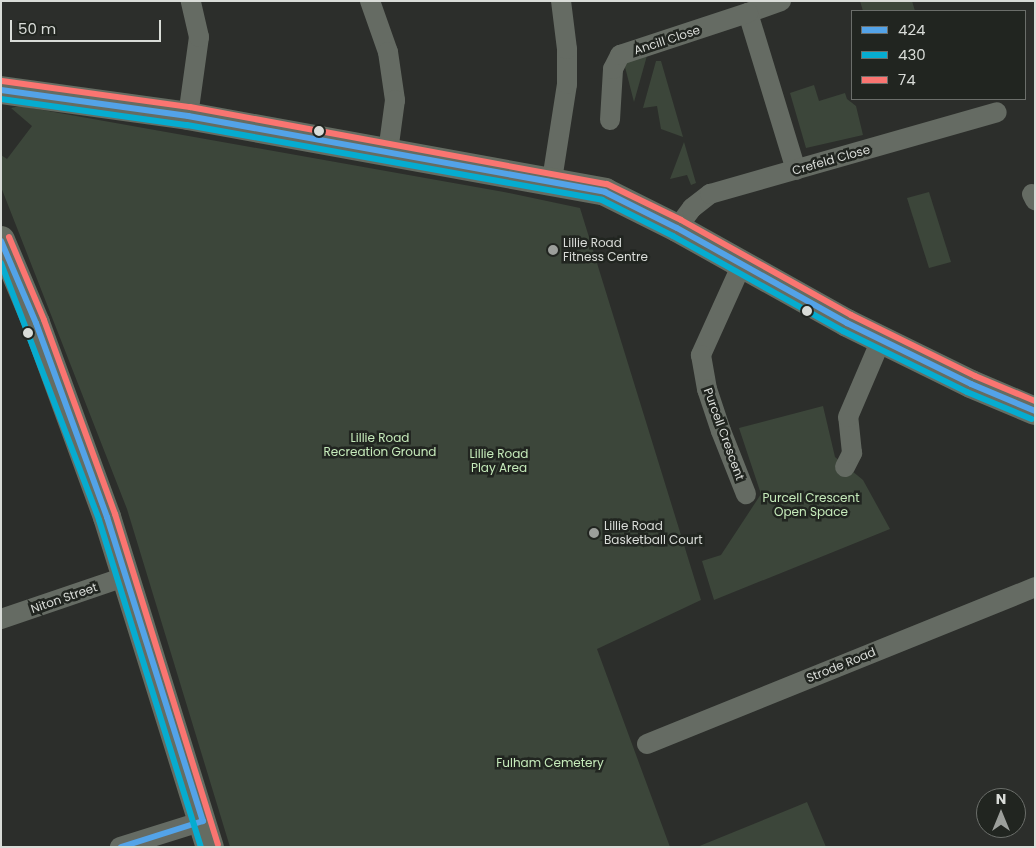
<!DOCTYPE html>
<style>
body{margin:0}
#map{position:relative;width:1036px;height:848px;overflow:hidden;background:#2c2e2b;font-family:Poppins,sans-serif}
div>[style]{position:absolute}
.green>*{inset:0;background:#3c463a}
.minor>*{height:20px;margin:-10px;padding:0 10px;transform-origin:10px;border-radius:10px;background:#656b63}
.primary>*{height:28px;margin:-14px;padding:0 14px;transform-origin:14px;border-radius:14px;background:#656c62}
.bus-1>*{height:6px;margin:-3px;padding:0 3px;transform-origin:3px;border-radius:3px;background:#53a3e8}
.bus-2>*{height:6px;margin:-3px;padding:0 3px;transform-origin:3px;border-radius:3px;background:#06acd0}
.bus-3>*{height:6px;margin:-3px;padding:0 3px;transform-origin:3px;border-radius:3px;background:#fa7571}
.dots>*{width:14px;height:14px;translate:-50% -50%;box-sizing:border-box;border:2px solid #212520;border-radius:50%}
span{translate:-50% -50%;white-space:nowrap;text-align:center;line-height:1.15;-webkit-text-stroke:5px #212520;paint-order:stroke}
.street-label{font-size:12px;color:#d9dcd8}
.poi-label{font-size:12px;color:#d9dcd8}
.left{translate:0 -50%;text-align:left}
.park-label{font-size:12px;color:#c5eaba}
.frame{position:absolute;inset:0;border:2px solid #d9dcd8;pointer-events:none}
.legend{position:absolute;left:851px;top:10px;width:175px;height:90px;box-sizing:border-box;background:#212520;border:1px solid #6b6e6a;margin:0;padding:6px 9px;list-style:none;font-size:15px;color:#d9dcd8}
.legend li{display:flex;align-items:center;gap:10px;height:25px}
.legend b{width:25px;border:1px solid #6b6e6a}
.north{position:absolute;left:976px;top:788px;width:50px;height:50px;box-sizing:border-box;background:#212520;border:1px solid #6b6e6a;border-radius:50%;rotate:0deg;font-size:14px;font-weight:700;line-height:20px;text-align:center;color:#d9dcd8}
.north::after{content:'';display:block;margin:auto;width:18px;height:22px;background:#9c9f9b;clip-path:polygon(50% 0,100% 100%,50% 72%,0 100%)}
.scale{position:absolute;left:10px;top:20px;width:151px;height:22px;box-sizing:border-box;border:2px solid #d9dcd8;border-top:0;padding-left:6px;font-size:15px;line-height:18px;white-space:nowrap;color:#d9dcd8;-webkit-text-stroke:4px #212520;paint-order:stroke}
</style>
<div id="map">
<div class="green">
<i style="clip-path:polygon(860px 1px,912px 1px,915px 11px,863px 11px)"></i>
<i style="clip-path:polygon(648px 52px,634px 102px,625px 67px,629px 59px)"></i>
<i style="clip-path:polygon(656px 61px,661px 61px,683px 137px,661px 129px,657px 106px,643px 108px)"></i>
<i style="clip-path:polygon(814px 85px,819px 101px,845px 93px,847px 99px,856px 106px,863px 135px,806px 148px,790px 93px)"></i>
<i style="clip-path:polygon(20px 106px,504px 192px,580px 208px,701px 600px,597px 649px,670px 847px,230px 847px,127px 509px,1px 187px,1px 155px,7px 159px,32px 126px,11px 108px)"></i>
<i style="clip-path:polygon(684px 142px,696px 183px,691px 185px,687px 175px,670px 179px)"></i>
<i style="clip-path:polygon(929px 192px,951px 262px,929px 268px,907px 198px)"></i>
<i style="clip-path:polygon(823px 406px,835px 457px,863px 480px,890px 529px,714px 600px,702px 561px,721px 555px,761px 494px,739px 428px)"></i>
<i style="clip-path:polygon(807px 802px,826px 847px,697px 847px,795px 807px)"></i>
</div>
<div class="minor">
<i style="left:370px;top:1px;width:54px;rotate:70.6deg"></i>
<i style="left:388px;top:52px;width:49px;rotate:81.7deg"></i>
<i style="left:395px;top:100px;width:52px;rotate:97.7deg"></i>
<i style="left:781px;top:1px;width:35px;rotate:160deg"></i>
<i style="left:748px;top:13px;width:164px;rotate:73deg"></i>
<i style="left:188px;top:116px;width:80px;rotate:-82.1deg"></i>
<i style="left:199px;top:37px;width:37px;rotate:-103deg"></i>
<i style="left:610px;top:120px;width:51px;rotate:-86.6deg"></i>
<i style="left:613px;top:69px;width:16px;rotate:-63deg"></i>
<i style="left:620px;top:55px;width:135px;rotate:-18.2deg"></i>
<i style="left:552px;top:180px;width:97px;rotate:-81.1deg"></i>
<i style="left:567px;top:84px;width:35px;rotate:-90deg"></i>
<i style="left:567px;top:49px;width:48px;rotate:-97.1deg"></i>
<i style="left:1032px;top:194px;width:7px;rotate:63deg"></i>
<i style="left:677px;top:228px;width:25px;rotate:-53deg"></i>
<i style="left:692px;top:208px;width:23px;rotate:-38deg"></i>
<i style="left:710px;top:194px;width:298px;rotate:-15.9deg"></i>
<i style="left:742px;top:264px;width:100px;rotate:114.3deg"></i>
<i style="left:701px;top:355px;width:35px;rotate:80deg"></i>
<i style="left:707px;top:389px;width:44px;rotate:71.6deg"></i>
<i style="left:721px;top:431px;width:68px;rotate:68.4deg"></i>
<i style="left:845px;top:467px;width:16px;rotate:-63deg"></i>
<i style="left:852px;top:453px;width:36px;rotate:-96deg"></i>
<i style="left:848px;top:417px;width:84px;rotate:-66.8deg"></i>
<i style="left:1px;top:619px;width:133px;rotate:-18.8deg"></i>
<i style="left:647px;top:744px;width:419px;rotate:-22deg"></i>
<i style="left:120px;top:847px;width:87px;rotate:-17.4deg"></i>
</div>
<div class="primary">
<i style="left:1px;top:90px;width:189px;rotate:7.9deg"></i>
<i style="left:188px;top:116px;width:424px;rotate:10.3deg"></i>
<i style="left:605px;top:192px;width:80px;rotate:26.6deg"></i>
<i style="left:677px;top:228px;width:195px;rotate:29.2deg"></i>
<i style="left:847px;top:323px;width:138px;rotate:26.2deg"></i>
<i style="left:971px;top:384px;width:69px;rotate:22.9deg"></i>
<i style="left:1px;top:240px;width:90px;rotate:67.1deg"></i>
<i style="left:36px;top:323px;width:207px;rotate:69.9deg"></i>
<i style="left:107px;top:517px;width:346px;rotate:72.7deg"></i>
</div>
<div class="bus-1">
<i style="left:1px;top:90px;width:189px;rotate:7.9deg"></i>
<i style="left:188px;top:116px;width:424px;rotate:10.3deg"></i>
<i style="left:605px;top:192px;width:80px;rotate:26.6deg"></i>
<i style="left:677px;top:228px;width:195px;rotate:29.2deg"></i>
<i style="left:847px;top:323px;width:138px;rotate:26.2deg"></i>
<i style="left:971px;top:384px;width:69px;rotate:22.9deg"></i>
<i style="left:1px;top:241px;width:89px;rotate:66.9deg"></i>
<i style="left:36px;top:323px;width:207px;rotate:69.9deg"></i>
<i style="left:107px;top:517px;width:319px;rotate:72.5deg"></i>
<i style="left:121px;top:847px;width:86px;rotate:-17.6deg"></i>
</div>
<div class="bus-2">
<i style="left:1px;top:99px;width:188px;rotate:8deg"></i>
<i style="left:187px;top:125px;width:422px;rotate:10.2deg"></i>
<i style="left:602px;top:200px;width:80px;rotate:26.9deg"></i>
<i style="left:673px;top:236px;width:195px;rotate:29.2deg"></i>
<i style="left:843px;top:331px;width:138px;rotate:26.2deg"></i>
<i style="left:967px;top:392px;width:70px;rotate:22.6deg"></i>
<i style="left:1px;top:263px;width:275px;rotate:69.1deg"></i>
<i style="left:99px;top:520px;width:343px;rotate:72.7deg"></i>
</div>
<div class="bus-3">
<i style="left:2px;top:81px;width:190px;rotate:7.9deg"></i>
<i style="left:190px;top:107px;width:424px;rotate:10.5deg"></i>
<i style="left:607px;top:184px;width:82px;rotate:25.9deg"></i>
<i style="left:681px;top:220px;width:195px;rotate:29.2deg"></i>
<i style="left:851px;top:315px;width:138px;rotate:26.2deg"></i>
<i style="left:975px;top:376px;width:65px;rotate:22.6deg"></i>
<i style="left:9px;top:237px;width:90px;rotate:67.1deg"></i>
<i style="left:44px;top:320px;width:207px;rotate:69.9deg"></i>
<i style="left:115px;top:514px;width:346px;rotate:72.7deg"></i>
</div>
<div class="dots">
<i style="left:319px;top:131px;background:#d9dcd8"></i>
<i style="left:553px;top:250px;background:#9c9f9b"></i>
<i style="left:807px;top:311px;background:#d9dcd8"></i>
<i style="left:28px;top:333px;background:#d9dcd8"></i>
<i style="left:594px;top:533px;background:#9c9f9b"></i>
</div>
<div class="street-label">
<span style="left:667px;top:40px;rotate:-18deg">Ancill Close</span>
<span style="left:831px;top:160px;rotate:-16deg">Crefeld Close</span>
<span style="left:724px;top:434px;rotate:70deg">Purcell Crescent</span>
<span style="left:64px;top:598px;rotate:-19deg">Niton Street</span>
<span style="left:841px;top:665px;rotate:-22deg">Strode Road</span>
</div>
<div class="poi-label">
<span class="left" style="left:563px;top:250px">Lillie Road<br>Fitness Centre</span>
<span class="left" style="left:604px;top:533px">Lillie Road<br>Basketball Court</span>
</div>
<div class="park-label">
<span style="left:380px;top:445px">Lillie Road<br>Recreation Ground</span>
<span style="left:499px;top:461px">Lillie Road<br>Play Area</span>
<span style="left:811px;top:505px">Purcell Crescent<br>Open Space</span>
<span style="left:550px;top:763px">Fulham Cemetery</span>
</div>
<div class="frame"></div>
<ul class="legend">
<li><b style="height:6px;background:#53a3e8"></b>424</li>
<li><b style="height:6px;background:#06acd0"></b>430</li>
<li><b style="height:6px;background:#fa7571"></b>74</li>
</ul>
<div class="north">N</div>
<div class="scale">50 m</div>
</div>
